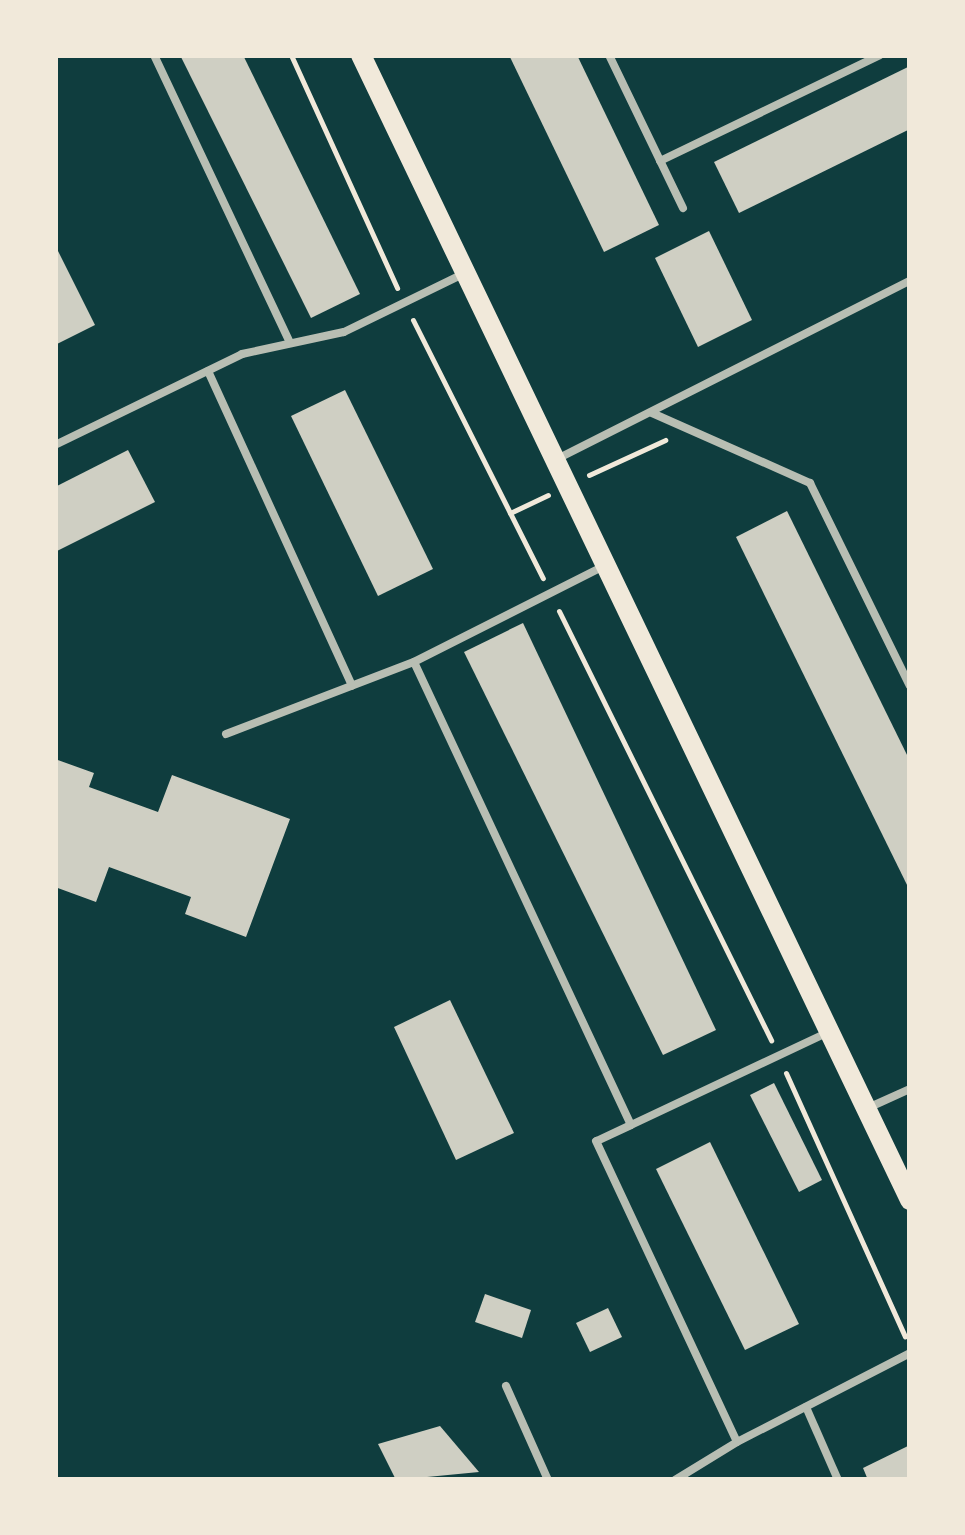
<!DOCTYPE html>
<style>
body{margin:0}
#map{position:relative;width:965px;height:1535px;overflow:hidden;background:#0f3d3e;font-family:"Fira Sans",sans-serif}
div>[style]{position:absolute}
.building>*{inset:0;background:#cfcfc3}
.path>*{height:5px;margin:-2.5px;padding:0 2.5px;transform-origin:2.5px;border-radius:2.5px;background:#f1e9da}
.service>*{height:8px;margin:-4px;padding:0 4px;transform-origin:4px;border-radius:4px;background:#b8beb3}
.secondary>*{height:20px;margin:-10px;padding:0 10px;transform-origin:10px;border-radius:10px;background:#f1e9da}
span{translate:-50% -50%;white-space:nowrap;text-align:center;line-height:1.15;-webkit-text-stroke:10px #f1e9da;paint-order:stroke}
.frame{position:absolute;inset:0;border:58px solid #f1e9da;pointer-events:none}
</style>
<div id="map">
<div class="building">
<i style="clip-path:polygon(180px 55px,243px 55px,360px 294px,311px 318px)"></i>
<i style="clip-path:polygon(509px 55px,577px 55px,659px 225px,604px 252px)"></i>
<i style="clip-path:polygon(910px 66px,910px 129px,739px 213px,714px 162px)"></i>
<i style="clip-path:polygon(709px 231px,752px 320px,698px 347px,655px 258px)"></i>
<i style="clip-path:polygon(55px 245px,95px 325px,55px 345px)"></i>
<i style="clip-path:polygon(345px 390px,433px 569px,378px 596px,291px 416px)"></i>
<i style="clip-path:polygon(128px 450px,155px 502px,55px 552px,55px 487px)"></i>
<i style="clip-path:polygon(787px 511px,910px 761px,910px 891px,736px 537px)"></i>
<i style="clip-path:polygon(523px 623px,716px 1030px,663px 1055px,464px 652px)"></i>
<i style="clip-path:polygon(55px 759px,94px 773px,89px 787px,158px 812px,172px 775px,290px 819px,246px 937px,185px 914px,191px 897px,109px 867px,96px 902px,55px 887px)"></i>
<i style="clip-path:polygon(450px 1000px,514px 1133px,456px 1160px,394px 1027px)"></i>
<i style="clip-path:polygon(774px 1083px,822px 1180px,799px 1192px,750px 1095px)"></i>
<i style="clip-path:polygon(710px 1142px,799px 1324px,745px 1350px,656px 1169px)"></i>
<i style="clip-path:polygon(485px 1294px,531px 1310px,522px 1338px,475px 1322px)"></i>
<i style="clip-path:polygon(608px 1308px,622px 1337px,590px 1352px,576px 1323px)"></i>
<i style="clip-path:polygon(440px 1426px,479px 1472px,396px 1480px,378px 1444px)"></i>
<i style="clip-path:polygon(910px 1445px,910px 1480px,868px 1480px,863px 1468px)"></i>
</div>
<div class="path">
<i style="left:291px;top:55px;width:256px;rotate:65.5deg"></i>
<i style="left:413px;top:320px;width:289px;rotate:63.3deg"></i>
<i style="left:589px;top:475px;width:84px;rotate:-24.7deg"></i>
<i style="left:510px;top:513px;width:42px;rotate:-25.3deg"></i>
<i style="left:559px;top:611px;width:479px;rotate:63.7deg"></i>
<i style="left:786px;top:1073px;width:289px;rotate:65.7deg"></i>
</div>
<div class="service">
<i style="left:154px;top:55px;width:315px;rotate:64.7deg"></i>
<i style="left:609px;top:55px;width:170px;rotate:64.2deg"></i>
<i style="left:660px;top:161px;width:244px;rotate:-25.7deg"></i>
<i style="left:208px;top:371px;width:346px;rotate:65.4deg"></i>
<i style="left:652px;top:413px;width:173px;rotate:23.9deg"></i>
<i style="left:810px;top:483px;width:226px;rotate:63.8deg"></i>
<i style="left:55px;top:445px;width:208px;rotate:-25.9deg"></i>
<i style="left:242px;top:354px;width:104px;rotate:-12.2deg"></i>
<i style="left:344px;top:332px;width:135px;rotate:-26deg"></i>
<i style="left:555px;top:460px;width:398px;rotate:-26.8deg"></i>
<i style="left:606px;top:565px;width:215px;rotate:153.2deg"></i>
<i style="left:414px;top:662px;width:511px;rotate:64.89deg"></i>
<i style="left:631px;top:1125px;width:38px;rotate:155deg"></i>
<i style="left:596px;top:1141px;width:332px;rotate:64.9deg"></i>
<i style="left:737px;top:1442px;width:195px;rotate:-27.2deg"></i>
<i style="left:226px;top:734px;width:201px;rotate:-21deg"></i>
<i style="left:870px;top:1107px;width:44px;rotate:-24.2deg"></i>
<i style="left:631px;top:1125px;width:219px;rotate:-25.2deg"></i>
<i style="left:506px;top:1386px;width:103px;rotate:65.9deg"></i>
<i style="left:806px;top:1407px;width:80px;rotate:66.3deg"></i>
<i style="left:675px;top:1480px;width:73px;rotate:-31.5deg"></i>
</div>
<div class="secondary">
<i style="left:361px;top:55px;width:1270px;rotate:64.38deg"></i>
</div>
<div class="frame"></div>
</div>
